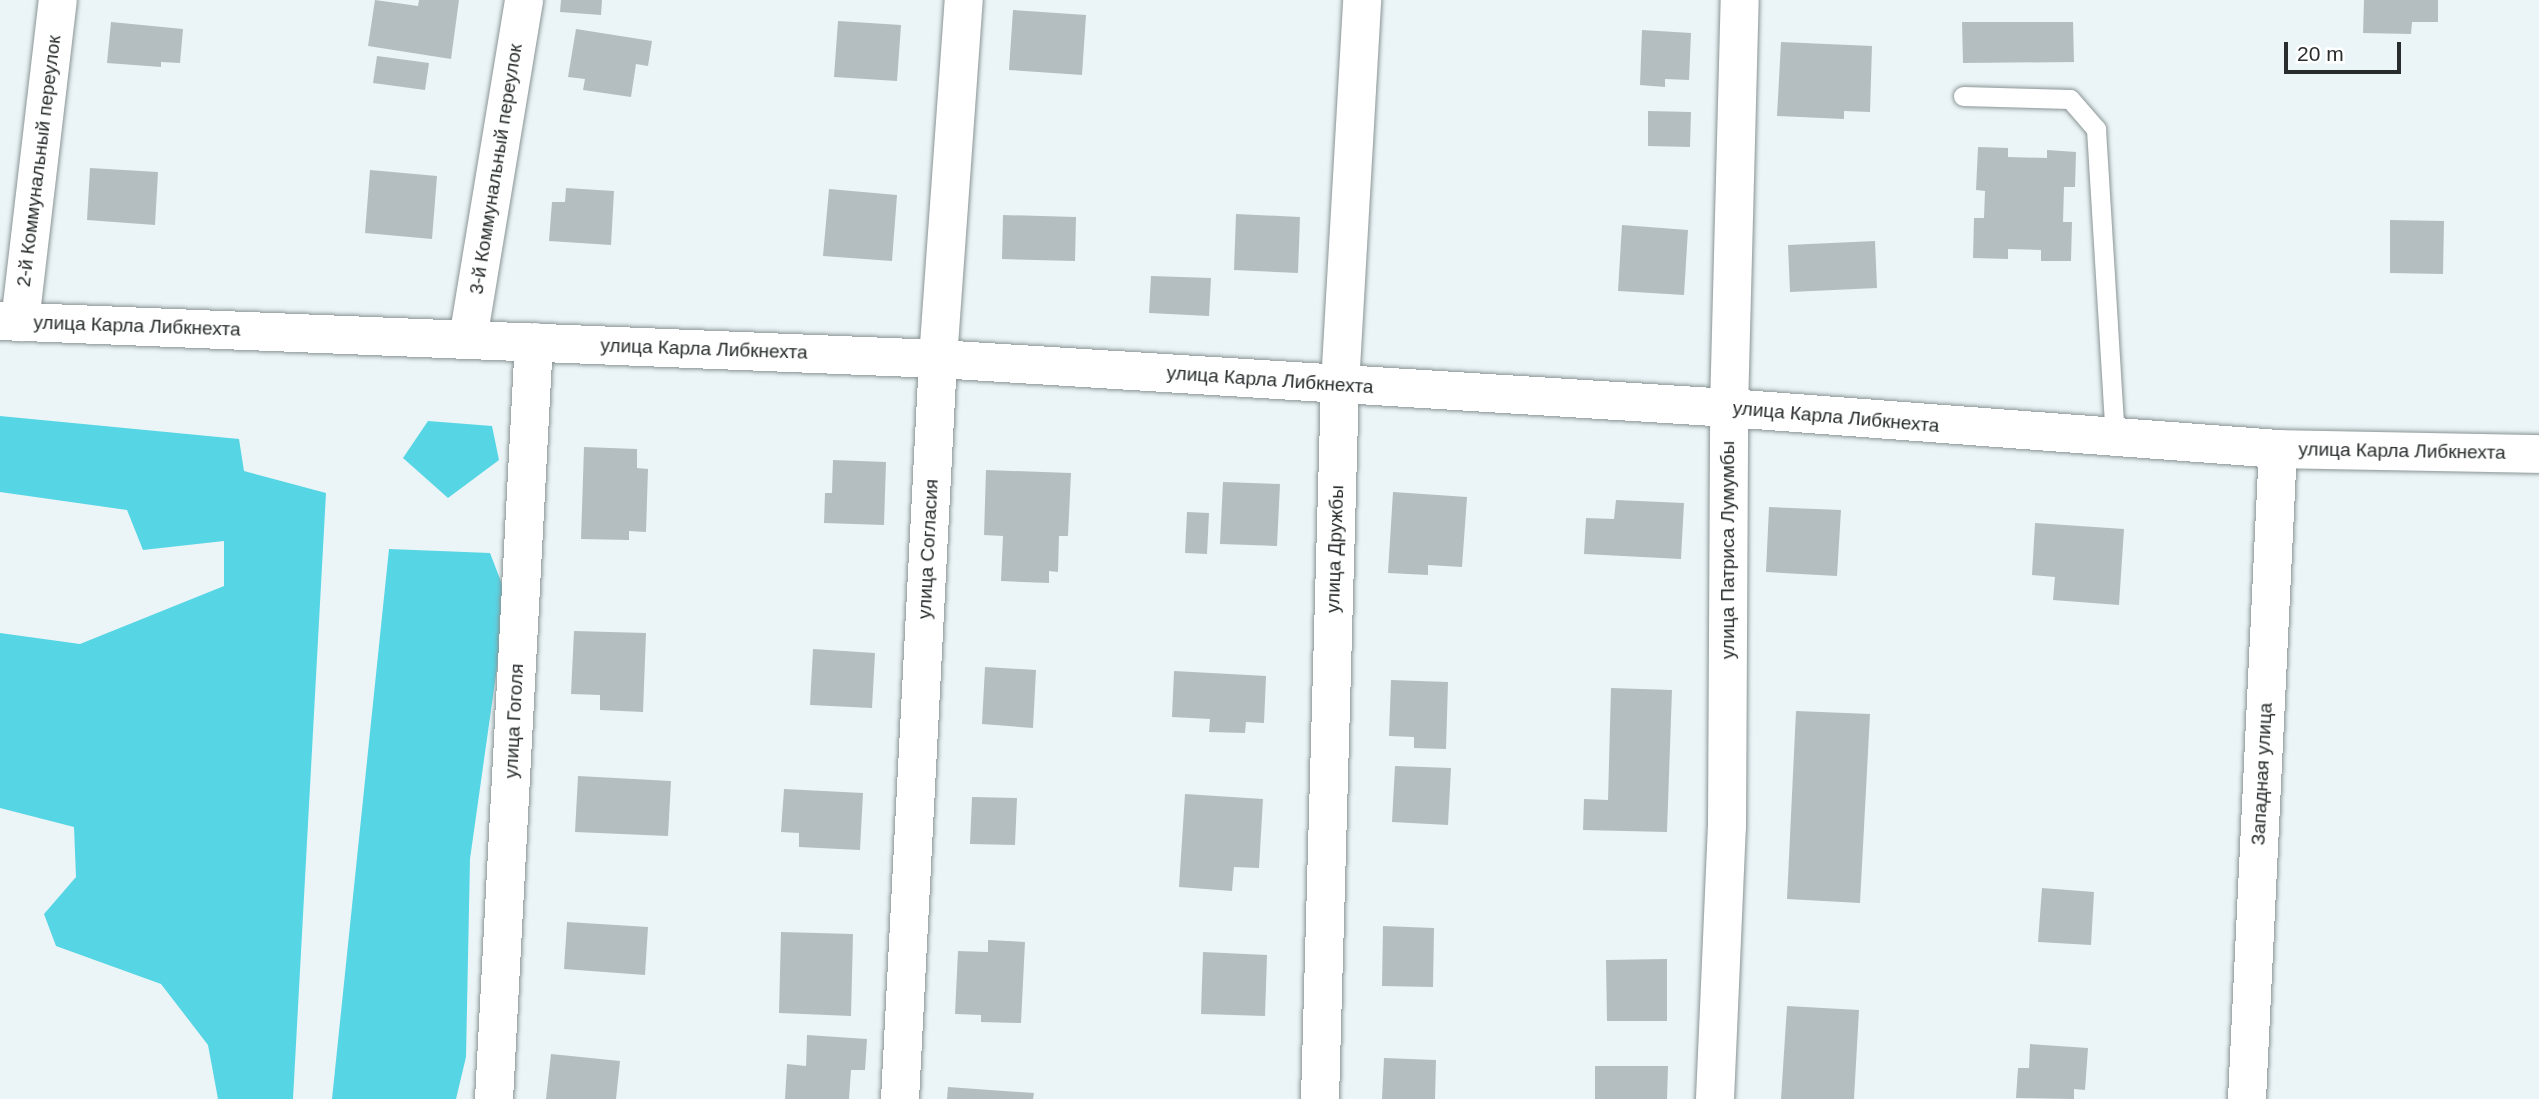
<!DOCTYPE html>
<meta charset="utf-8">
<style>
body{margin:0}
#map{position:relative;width:2539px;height:1099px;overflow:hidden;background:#ebf5f7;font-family:Helvetica,sans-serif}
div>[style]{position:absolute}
.forest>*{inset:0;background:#56d5e5}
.building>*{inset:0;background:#b4bec0}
.roads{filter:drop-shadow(0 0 2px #8a9495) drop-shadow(0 0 2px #8a9495)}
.lane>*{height:19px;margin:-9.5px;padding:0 9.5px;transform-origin:9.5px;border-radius:9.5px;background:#fff}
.street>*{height:38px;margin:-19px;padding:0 19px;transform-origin:19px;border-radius:19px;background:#fff}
.secondary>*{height:38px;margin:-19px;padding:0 19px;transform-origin:19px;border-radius:19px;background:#fff}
span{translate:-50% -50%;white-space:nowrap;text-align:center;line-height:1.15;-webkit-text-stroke:6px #fff;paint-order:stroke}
.street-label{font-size:19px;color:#282c2c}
.scale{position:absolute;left:2284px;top:42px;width:117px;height:32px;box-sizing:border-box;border:4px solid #282c2c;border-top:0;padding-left:9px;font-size:21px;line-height:24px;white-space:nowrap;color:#282c2c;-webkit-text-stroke:5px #fff;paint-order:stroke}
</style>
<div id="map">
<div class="forest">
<i style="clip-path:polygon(0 416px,239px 439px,244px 471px,326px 493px,293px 1099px,218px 1099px,208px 1045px,161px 984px,56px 946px,44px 914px,76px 877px,74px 827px,0 808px,0 633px,80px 644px,224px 586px,224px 541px,143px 550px,127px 510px,0 492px)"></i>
<i style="clip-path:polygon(428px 421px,492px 426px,499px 460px,448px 498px,403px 458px)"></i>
<i style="clip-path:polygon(389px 549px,490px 553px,507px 597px,470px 859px,466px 1057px,456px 1099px,332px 1099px)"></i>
</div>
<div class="building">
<i style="clip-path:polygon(375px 0,418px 6px,419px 0,459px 0,451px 59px,368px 46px)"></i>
<i style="clip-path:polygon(561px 0,602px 0,601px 15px,560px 12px)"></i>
<i style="clip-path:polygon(2364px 0,2438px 0,2438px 22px,2412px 22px,2411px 34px,2363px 33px)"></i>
<i style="clip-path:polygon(1013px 10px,1086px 15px,1082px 75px,1009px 70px)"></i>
<i style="clip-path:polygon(838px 21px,901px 25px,897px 81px,834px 77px)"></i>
<i style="clip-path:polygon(111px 22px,183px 29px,180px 63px,161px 62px,161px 67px,107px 63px)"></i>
<i style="clip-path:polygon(1962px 22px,2073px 22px,2074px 62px,1963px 63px)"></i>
<i style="clip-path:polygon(576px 29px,652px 41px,648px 66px,636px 64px,631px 97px,583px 90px,585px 79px,568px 77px)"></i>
<i style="clip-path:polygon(1642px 30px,1691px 33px,1689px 80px,1665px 79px,1665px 87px,1640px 85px)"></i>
<i style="clip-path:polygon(1781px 42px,1872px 46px,1870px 112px,1844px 111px,1844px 119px,1777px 116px)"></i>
<i style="clip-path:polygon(377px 56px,429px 63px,425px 90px,373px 83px)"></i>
<i style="clip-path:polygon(1648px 111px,1691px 112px,1690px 147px,1648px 146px)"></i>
<i style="clip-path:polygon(1978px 147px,2008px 148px,2008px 157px,2047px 158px,2047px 150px,2076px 152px,2075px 187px,2064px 187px,2063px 222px,2072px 222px,2071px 261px,2041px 261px,2041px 250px,2008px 249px,2008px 259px,1973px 258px,1974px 218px,1984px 218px,1985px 191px,1976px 190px)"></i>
<i style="clip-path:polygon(90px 168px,158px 172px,155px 225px,87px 220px)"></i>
<i style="clip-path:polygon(370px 170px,437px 176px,432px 239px,365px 233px)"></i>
<i style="clip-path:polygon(566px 188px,614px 191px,611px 245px,549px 241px,552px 202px,565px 202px)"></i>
<i style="clip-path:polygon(829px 189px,897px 195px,892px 261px,823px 256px)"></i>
<i style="clip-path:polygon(1236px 214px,1300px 217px,1298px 273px,1234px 270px)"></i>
<i style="clip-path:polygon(1003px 215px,1076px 217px,1075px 261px,1002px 259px)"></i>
<i style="clip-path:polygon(2390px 220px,2444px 221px,2443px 274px,2390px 273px)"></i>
<i style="clip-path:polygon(1622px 225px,1688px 230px,1684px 295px,1618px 291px)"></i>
<i style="clip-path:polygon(1875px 241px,1877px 288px,1790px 292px,1788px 245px)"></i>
<i style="clip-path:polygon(1151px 276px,1211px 278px,1209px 316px,1149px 313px)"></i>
<i style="clip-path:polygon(584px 447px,637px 449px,637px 468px,648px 469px,646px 532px,629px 531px,629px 540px,581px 539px)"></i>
<i style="clip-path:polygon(833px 460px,886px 462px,884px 525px,824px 523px,825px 493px,832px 493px)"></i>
<i style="clip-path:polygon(986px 470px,1071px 473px,1068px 536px,1059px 536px,1058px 572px,1049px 571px,1049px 583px,1001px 581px,1003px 536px,984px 535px)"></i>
<i style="clip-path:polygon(1223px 482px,1280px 484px,1277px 546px,1220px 544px)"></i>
<i style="clip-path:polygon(1393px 492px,1467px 497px,1462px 567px,1428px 565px,1428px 575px,1388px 573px)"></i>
<i style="clip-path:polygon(1616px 500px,1684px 503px,1681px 559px,1584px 554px,1586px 518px,1614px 519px)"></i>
<i style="clip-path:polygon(1769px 507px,1841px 510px,1837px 576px,1766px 572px)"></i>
<i style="clip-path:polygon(1187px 512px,1209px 513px,1207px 554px,1185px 553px)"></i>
<i style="clip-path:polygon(2035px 523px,2124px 529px,2119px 605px,2053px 600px,2055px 577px,2032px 575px)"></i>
<i style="clip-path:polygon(574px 631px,646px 633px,643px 712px,600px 710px,600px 695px,571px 694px)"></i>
<i style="clip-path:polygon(813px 649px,875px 653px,872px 708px,810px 705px)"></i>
<i style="clip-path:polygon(985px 667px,1036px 670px,1033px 728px,982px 724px)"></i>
<i style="clip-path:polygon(1174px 671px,1266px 676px,1264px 723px,1246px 722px,1245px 733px,1209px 732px,1210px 719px,1172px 717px)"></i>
<i style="clip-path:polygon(1391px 680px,1448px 682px,1446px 749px,1414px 748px,1414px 737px,1389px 736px)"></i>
<i style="clip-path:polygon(1611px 688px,1672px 690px,1667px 832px,1583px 830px,1584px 799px,1608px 800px)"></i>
<i style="clip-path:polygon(1796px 711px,1870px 714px,1860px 903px,1787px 899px)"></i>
<i style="clip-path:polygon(1395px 766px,1451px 768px,1448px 825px,1392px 822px)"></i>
<i style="clip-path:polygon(578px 776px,671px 781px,668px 836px,575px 832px)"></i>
<i style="clip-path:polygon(784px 789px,863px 793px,860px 850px,799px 847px,799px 833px,781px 832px)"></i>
<i style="clip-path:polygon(1185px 794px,1263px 799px,1259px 868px,1234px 867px,1232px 891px,1179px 887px)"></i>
<i style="clip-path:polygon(972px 797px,1017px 798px,1015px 845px,970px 844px)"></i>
<i style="clip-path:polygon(2042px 888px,2094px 892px,2091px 945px,2038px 942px)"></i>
<i style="clip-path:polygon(567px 922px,648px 927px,645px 975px,564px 969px)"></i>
<i style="clip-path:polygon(1383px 926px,1434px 928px,1433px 987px,1382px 986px)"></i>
<i style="clip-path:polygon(781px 932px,853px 934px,851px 1016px,779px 1013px)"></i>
<i style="clip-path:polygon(988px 940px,1025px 942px,1021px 1023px,981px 1022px,981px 1015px,955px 1014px,958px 951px,988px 952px)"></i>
<i style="clip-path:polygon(1203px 952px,1267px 955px,1265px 1016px,1201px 1014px)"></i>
<i style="clip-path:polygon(1667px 959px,1667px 1021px,1607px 1021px,1606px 960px)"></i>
<i style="clip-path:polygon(1787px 1006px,1859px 1010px,1854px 1099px,1781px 1099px)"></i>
<i style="clip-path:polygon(807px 1035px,867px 1039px,865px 1070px,851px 1070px,849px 1099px,785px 1099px,787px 1064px,806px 1066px)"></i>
<i style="clip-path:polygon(2030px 1044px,2088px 1048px,2085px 1090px,2074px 1089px,2074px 1099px,2016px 1098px,2018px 1068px,2029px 1068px)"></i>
<i style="clip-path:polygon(551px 1054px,620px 1061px,616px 1099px,546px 1099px)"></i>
<i style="clip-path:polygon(1384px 1058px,1436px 1060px,1435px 1099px,1382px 1099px)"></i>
<i style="clip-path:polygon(1595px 1066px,1668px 1066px,1667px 1099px,1595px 1099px)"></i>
<i style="clip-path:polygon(948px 1087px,1034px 1093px,1033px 1099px,947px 1099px)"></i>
</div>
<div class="roads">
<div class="lane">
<i style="left:1963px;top:96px;width:107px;rotate:1.6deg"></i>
<i style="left:2070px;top:99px;width:40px;rotate:49deg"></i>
<i style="left:2096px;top:129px;width:311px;rotate:86.5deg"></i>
</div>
<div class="street">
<i style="left:20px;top:322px;width:324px;rotate:-83.3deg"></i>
<i style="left:468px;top:339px;width:344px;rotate:-80.6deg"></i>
<i style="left:494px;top:1099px;width:758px;rotate:-86.98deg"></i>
<i style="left:900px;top:1099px;width:741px;rotate:-87.06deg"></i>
<i style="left:938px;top:359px;width:360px;rotate:-85.9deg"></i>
<i style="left:1320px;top:1099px;width:714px;rotate:-88.4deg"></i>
<i style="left:1340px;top:385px;width:386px;rotate:-86.7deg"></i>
<i style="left:1715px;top:1099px;width:272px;rotate:-87.5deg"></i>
<i style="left:1727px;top:827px;width:419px;rotate:-89.7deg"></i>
<i style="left:1729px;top:408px;width:408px;rotate:-88.5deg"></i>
<i style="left:2247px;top:1099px;width:651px;rotate:-87.27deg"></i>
</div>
<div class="secondary">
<i style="left:0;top:321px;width:939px;rotate:2.32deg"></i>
<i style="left:938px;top:359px;width:793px;rotate:3.54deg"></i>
<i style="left:1729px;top:408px;width:551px;rotate:4.27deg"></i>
<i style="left:2278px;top:449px;width:261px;rotate:1.1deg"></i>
</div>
</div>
<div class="street-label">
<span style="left:39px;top:161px;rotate:-83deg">2-й Коммунальный переулок</span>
<span style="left:496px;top:169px;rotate:-81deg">3-й Коммунальный переулок</span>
<span style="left:137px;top:326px;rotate:2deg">улица Карла Либкнехта</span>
<span style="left:704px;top:349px;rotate:2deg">улица Карла Либкнехта</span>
<span style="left:1270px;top:380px;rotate:4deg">улица Карла Либкнехта</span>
<span style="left:1836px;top:417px;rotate:5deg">улица Карла Либкнехта</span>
<span style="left:2402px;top:451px;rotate:1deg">улица Карла Либкнехта</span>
<span style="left:928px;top:549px;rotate:-87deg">улица Согласия</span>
<span style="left:1335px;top:549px;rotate:-88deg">улица Дружбы</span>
<span style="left:1728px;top:550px;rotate:-90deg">улица Патриса Лумумбы</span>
<span style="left:514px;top:721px;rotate:-87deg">улица Гоголя</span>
<span style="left:2262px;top:774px;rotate:-87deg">Западная улица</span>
</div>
<div class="scale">20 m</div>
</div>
